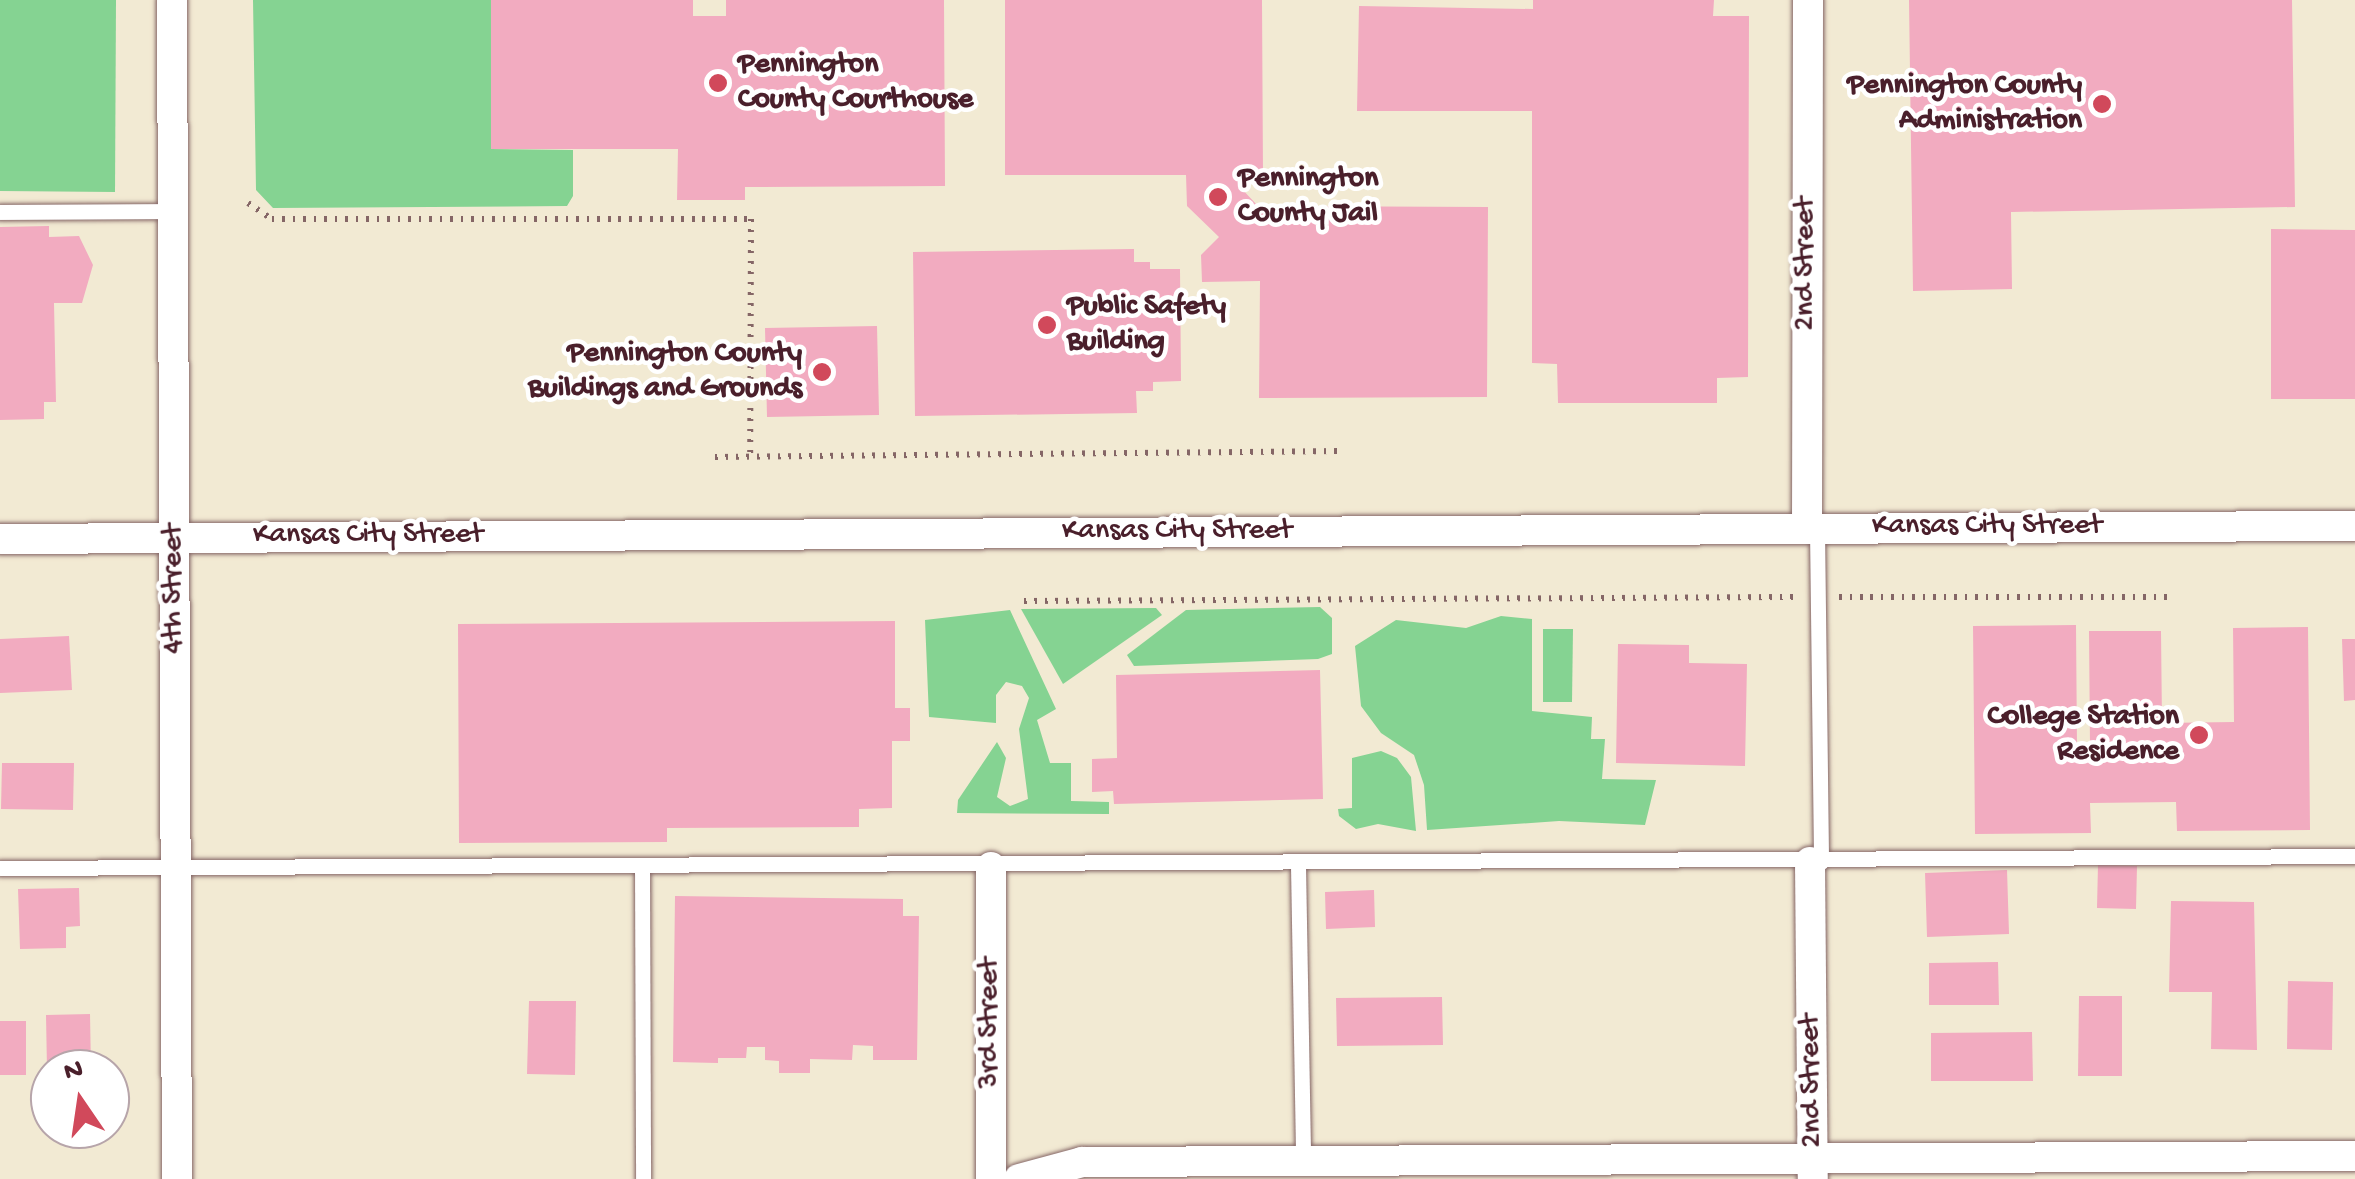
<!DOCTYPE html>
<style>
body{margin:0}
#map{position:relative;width:2355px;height:1179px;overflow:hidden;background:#f2ead3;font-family:"Gochi Hand",sans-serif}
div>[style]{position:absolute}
.green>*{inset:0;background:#85d392}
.building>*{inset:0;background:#f2abc0}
.path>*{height:6px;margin-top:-3px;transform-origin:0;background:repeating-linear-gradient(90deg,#856666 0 2.5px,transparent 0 10.5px)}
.roads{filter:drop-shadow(0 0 2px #856666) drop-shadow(0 0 2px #856666)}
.service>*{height:15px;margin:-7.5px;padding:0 7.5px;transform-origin:7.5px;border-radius:7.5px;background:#fff}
.minor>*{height:30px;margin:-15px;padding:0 15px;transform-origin:15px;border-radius:15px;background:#fff}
.dots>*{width:28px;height:28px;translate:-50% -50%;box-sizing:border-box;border:5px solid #fff;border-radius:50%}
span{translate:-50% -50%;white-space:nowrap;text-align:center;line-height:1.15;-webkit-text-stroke:9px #fff;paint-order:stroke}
.poi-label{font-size:30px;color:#4a1f2b;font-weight:700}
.left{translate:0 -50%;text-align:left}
.right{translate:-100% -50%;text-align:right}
.street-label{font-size:30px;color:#4a1f2b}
.north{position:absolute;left:30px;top:1049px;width:100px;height:100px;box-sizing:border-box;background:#fff;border:2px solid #b7a5aa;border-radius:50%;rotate:347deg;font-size:28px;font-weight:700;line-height:40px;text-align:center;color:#4a1f2b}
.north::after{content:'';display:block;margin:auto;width:35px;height:45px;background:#d1495b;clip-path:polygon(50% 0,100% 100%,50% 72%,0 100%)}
</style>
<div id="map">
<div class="green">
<i style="clip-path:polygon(0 0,116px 0,115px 192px,0 191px)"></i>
<i style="clip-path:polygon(253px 0,491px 0,491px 149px,573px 150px,573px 196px,567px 206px,273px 208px,256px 190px)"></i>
<i style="clip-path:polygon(1320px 607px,1332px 618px,1332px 654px,1318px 659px,1134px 666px,1127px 655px,1186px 610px)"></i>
<i style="clip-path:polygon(1156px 608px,1162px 615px,1063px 684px,1021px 609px)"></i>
<i style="clip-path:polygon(1010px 610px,1056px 709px,1037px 720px,1050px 763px,1071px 763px,1071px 801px,1109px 802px,1109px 814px,957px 813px,958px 800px,997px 742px,1006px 758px,997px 797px,1010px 806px,1028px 799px,1019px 729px,1029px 698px,1022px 686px,1006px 682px,996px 695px,996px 723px,929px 717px,925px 620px)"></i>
<i style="clip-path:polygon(1501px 616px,1532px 619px,1532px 711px,1592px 717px,1591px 739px,1605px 739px,1602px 779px,1656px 780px,1645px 825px,1559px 821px,1427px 830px,1424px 785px,1414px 755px,1381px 733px,1361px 706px,1355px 646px,1396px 620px,1466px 628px)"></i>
<i style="clip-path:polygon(1543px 629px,1573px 629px,1572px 702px,1543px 702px)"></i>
<i style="clip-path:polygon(1381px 751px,1397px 758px,1411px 777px,1416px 831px,1378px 824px,1356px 829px,1339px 816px,1338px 809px,1352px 808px,1352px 758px)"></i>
</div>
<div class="building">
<i style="clip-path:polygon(491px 0,693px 0,693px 16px,726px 16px,726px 0,944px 0,945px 186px,745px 187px,745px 200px,677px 200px,678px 149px,491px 149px)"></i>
<i style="clip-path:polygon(1005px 0,1262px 0,1263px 176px,1240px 187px,1258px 206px,1488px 207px,1487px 397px,1259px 398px,1260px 281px,1202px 282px,1201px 255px,1219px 237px,1187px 206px,1186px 175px,1005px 175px)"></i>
<i style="clip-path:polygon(1533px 0,1714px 0,1713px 16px,1749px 16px,1748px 377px,1717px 378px,1717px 403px,1558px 403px,1557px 364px,1532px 363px,1532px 111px,1357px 111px,1359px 6px,1533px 9px)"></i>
<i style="clip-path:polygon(1909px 0,2292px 0,2295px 207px,2011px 212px,2012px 289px,1913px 291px)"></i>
<i style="clip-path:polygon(49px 226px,49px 237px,79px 236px,93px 265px,82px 303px,54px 303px,56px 402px,44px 402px,44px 419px,0 420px,0 227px)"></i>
<i style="clip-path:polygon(2271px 229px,2355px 230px,2355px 399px,2271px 399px)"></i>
<i style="clip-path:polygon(1134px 249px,1134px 262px,1150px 262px,1150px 269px,1180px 269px,1181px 381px,1153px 382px,1153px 391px,1136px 391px,1137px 413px,915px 416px,913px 252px)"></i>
<i style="clip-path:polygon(877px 326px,879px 415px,767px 417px,765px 328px)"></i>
<i style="clip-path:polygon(895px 621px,895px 708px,910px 708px,910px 741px,892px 741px,892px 808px,859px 809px,859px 827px,667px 828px,667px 842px,459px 843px,458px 624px)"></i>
<i style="clip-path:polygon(2076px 625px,2077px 747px,2090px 746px,2089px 631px,2161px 631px,2162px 723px,2234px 722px,2233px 628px,2308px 627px,2310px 830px,2177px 831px,2176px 802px,2090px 803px,2091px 833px,1975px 834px,1973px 626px)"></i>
<i style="clip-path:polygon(69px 636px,72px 690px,0 693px,0 639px)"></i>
<i style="clip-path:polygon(2342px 639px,2355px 639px,2355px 700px,2344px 701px)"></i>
<i style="clip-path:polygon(1618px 644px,1689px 645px,1689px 663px,1747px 664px,1745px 766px,1616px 763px)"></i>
<i style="clip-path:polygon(1320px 670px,1323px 799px,1114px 804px,1113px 791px,1092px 792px,1092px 759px,1117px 758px,1116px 675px)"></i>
<i style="clip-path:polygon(2px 763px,74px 763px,73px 810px,1px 809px)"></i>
<i style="clip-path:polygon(2098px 865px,2137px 866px,2136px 909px,2097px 908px)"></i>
<i style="clip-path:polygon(2007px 870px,2009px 934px,1927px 937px,1925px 873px)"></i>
<i style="clip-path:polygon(79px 888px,80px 926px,66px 927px,66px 948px,20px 949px,18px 889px)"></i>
<i style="clip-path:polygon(1374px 890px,1375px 927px,1326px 929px,1325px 892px)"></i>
<i style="clip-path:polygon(675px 896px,903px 899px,903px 916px,919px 916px,917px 1060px,873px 1060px,873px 1046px,853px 1045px,852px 1060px,810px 1059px,810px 1073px,779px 1073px,779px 1061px,765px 1060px,765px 1047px,747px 1047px,746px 1058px,718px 1058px,718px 1063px,673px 1062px)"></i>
<i style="clip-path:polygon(2171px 901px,2254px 902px,2257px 1050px,2211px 1049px,2212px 992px,2169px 992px)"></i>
<i style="clip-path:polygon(1998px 962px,1999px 1005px,1929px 1005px,1929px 963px)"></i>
<i style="clip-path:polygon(2288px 981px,2333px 982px,2332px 1050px,2287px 1049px)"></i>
<i style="clip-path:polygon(2079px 996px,2122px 996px,2122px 1076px,2078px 1076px)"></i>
<i style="clip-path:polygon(1442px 997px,1443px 1045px,1337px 1046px,1336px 998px)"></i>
<i style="clip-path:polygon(529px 1001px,576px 1001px,575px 1075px,527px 1074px)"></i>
<i style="clip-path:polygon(90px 1014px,91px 1069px,47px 1069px,46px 1015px)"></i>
<i style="clip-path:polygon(0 1021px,26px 1021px,26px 1075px,0 1075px)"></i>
<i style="clip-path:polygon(2032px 1032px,2033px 1081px,1931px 1081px,1931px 1033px)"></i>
</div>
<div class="path">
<i style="left:248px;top:203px;width:29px;rotate:34deg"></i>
<i style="left:272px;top:219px;width:479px"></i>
<i style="left:751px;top:219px;width:237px;rotate:90.2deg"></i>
<i style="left:715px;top:457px;width:624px;rotate:-0.55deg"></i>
<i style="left:1839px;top:597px;width:334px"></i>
<i style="left:1024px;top:601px;width:773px;rotate:-0.3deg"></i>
</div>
<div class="roads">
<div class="service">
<i style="left:0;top:212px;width:174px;rotate:-0.3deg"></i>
<i style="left:1817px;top:529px;width:333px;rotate:89.3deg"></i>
<i style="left:642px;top:865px;width:314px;rotate:89.8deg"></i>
<i style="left:1298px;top:865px;width:295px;rotate:89deg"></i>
<i style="left:0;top:868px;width:2355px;rotate:-0.29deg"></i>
</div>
<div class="minor">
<i style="left:172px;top:0;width:1179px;rotate:89.76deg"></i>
<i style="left:1807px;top:529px;width:529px;rotate:-89.89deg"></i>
<i style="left:0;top:539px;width:2355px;rotate:-0.32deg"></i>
<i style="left:1810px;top:862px;width:317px;rotate:89.5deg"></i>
<i style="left:991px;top:867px;width:312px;rotate:90deg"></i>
<i style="left:1019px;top:1179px;width:65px;rotate:-15.1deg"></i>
<i style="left:1082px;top:1162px;width:1273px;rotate:-0.27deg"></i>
</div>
</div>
<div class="dots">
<i style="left:718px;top:83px;background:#d1495b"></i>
<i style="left:2102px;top:104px;background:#d1495b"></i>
<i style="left:1218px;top:197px;background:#d1495b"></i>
<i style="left:1047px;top:325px;background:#d1495b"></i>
<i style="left:822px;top:372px;background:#d1495b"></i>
<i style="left:2199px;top:735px;background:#d1495b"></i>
</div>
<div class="poi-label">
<span class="left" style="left:738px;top:83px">Pennington<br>County Courthouse</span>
<span class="right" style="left:2082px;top:104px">Pennington County<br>Administration</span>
<span class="left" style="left:1238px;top:197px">Pennington<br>County Jail</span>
<span class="left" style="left:1067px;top:325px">Public Safety<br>Building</span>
<span class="right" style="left:802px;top:372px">Pennington County<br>Buildings and Grounds</span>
<span class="right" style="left:2179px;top:735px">College Station<br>Residence</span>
</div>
<div class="street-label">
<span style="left:1807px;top:264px;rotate:-90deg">2nd Street</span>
<span style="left:1987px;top:527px">Kansas City Street</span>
<span style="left:1177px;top:532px">Kansas City Street</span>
<span style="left:368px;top:536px">Kansas City Street</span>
<span style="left:175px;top:589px;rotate:-90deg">4th Street</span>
<span style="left:991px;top:1023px;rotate:-90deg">3rd Street</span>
<span style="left:1813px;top:1081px;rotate:-91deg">2nd Street</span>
</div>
<div class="north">N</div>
</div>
